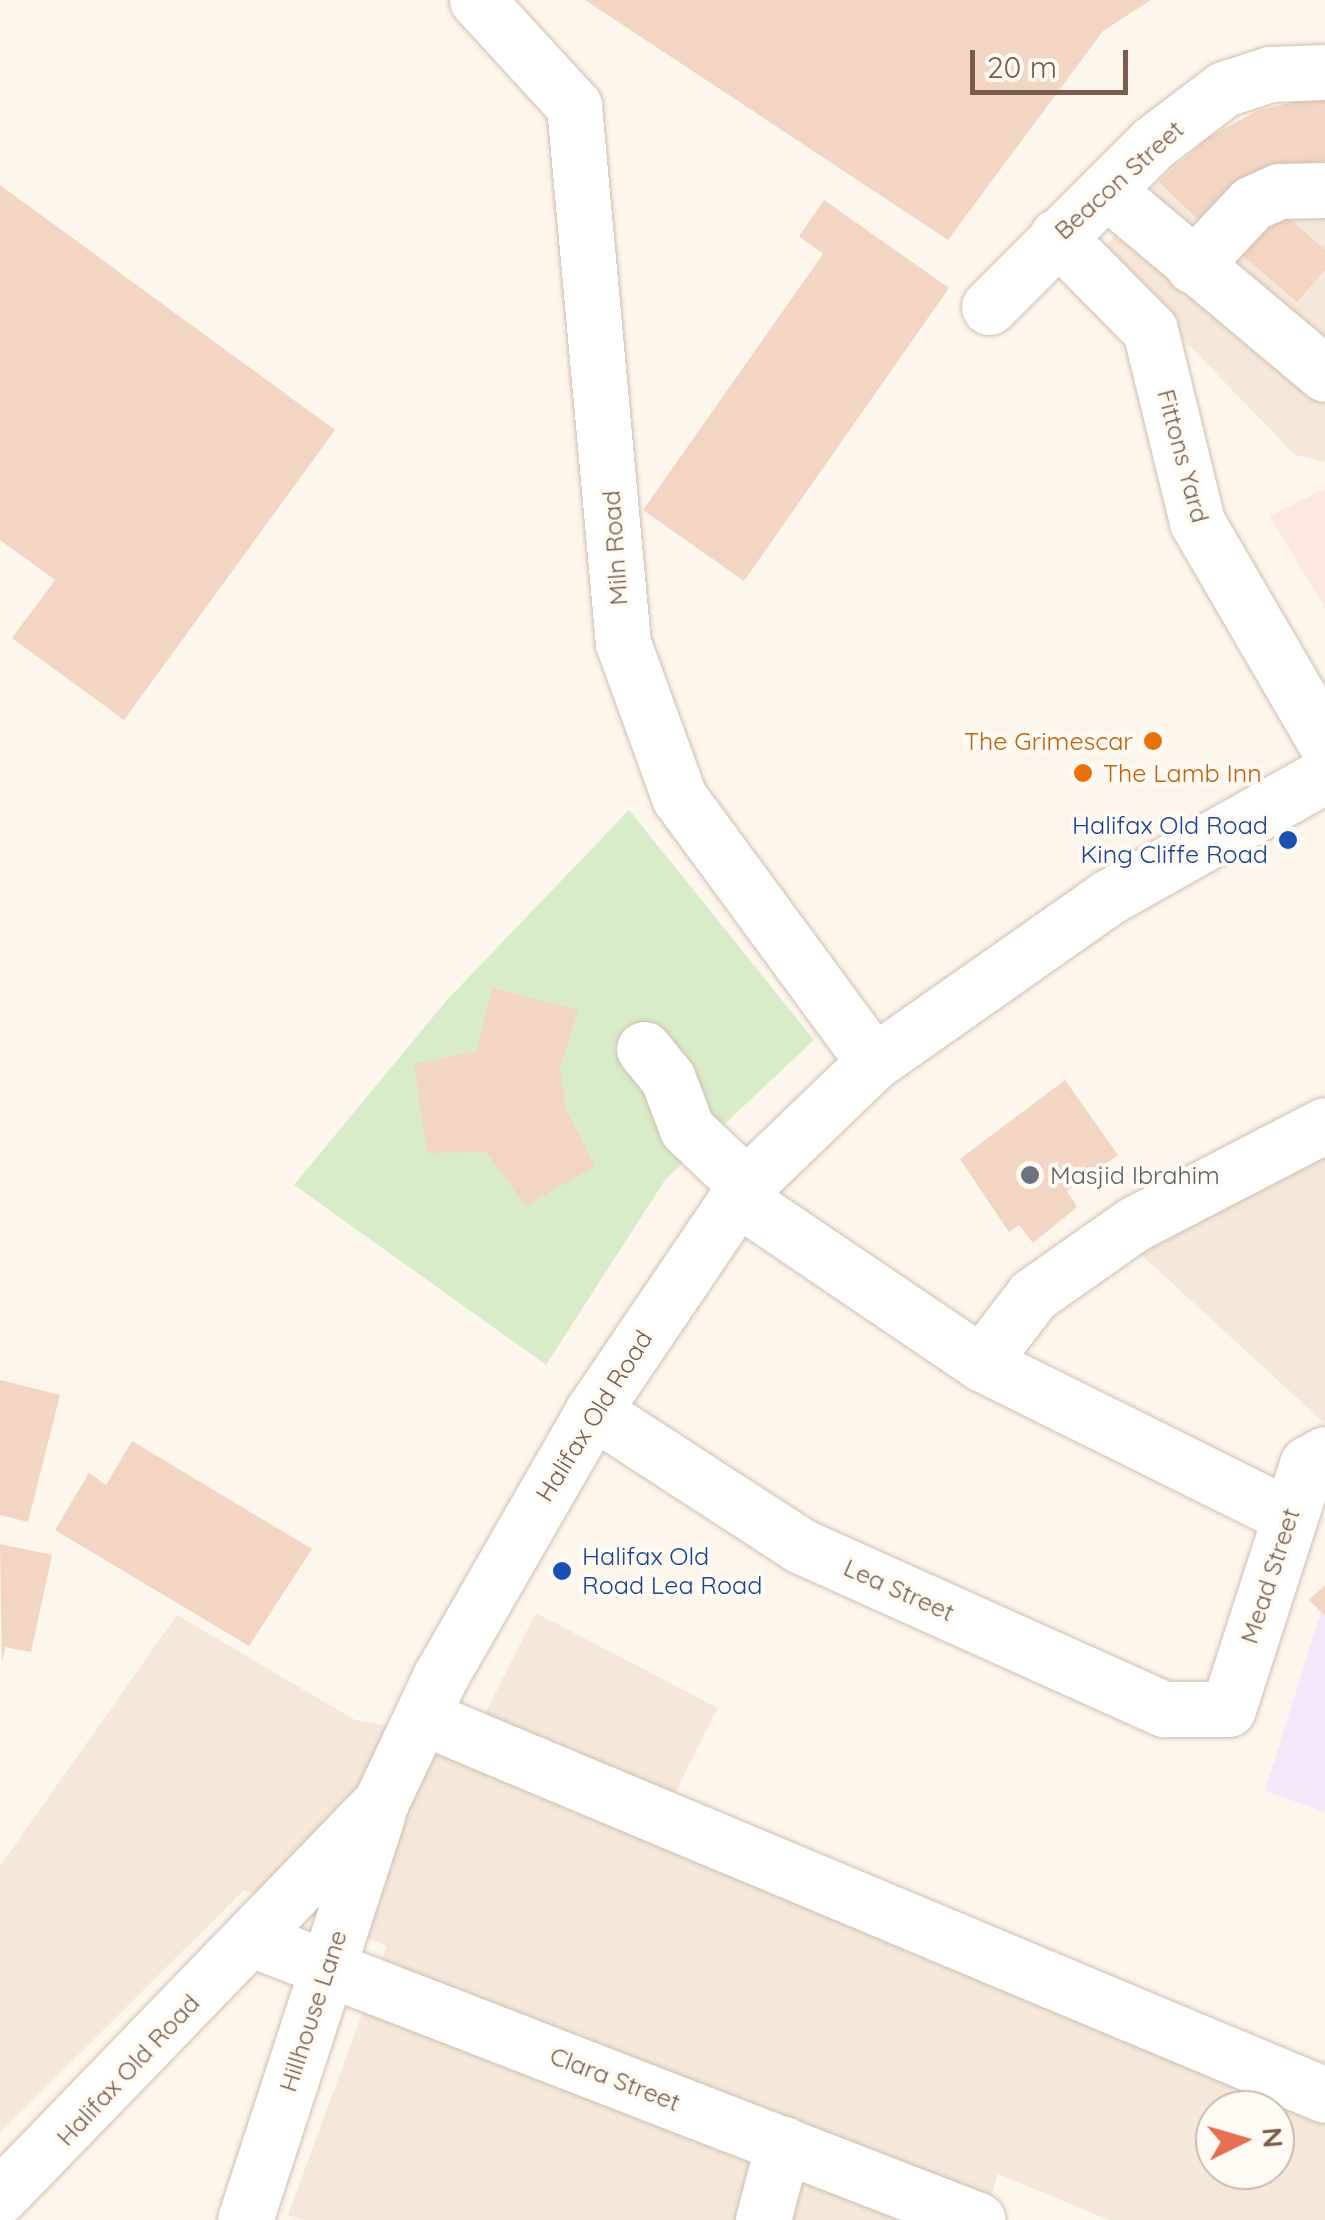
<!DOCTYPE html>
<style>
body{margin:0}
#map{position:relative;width:1325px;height:2220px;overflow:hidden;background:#fdf6ec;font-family:Quicksand,sans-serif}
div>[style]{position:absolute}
.residential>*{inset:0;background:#f5e8da}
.commercial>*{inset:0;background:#fde8e0}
.education>*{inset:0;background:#f3e8fa}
.green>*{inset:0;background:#d8ecc9}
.building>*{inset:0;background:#f3d5c3}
.roads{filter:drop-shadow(0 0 2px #d1beb0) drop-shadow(0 0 2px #d1beb0)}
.minor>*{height:55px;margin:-27.5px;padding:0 27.5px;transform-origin:27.5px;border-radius:27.5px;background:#fff}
.dots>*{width:28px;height:28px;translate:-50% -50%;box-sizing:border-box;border:5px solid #fffaf3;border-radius:50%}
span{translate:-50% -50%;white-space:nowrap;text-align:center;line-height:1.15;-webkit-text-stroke:8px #fffaf3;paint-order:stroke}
.street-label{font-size:25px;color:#7a5c4d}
.food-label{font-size:25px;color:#c56008}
.right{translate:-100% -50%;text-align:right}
.left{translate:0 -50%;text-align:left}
.transit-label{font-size:25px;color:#164399}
.worship-label{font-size:25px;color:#5b616d}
.north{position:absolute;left:1195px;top:2090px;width:100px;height:100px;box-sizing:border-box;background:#fffaf3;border:2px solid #cabbb1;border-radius:50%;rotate:85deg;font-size:28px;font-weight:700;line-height:40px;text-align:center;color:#7a5c4d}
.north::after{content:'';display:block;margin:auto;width:35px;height:45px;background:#e76f51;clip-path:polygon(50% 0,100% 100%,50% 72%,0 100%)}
.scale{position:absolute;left:970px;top:50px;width:158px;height:45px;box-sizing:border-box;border:5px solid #7a5c4d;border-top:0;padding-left:12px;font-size:30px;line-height:35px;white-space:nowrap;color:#7a5c4d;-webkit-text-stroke:8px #fffaf3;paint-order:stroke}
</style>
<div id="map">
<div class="residential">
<i style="clip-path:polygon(1314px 95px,1325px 96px,1325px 462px,1295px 455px,1100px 253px,1171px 167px,1235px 124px)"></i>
<i style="clip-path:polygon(1325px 1145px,1325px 1421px,1323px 1422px,1137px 1251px)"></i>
<i style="clip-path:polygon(evenodd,536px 1613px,718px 1708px,663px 1817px,1325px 2095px,1325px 2220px,1109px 2220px,998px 2174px,984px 2220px,304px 2220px,288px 2215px,387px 1946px,244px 1890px,0 2133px,0 1866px,177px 1615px,355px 1720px,471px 1741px,536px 1613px,1215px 2110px,1275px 2110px,1275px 2170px,1215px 2170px,1215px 2110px)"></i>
</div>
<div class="commercial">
<i style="clip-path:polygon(1325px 488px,1325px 608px,1270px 516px)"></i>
</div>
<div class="education">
<i style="clip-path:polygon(1325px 1598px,1325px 1812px,1265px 1791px)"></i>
</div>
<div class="green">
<i style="clip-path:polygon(629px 810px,814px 1040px,665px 1180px,546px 1365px,294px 1185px,446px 1001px)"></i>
</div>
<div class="building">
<i style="clip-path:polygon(585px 0,1151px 0,1103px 31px,948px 240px)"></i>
<i style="clip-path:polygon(1311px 98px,1325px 99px,1325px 161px,1275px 169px,1208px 229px,1159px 182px,1207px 138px,1259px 110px)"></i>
<i style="clip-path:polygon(0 185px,335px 430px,124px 720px,12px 638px,55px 580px,0 540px)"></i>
<i style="clip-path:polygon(824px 200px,949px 288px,744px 581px,643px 510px,823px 254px,799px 236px)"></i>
<i style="clip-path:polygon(1273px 204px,1325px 250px,1325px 270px,1297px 302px,1235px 249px)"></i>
<i style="clip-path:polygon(492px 988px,578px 1010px,560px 1068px,566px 1109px,595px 1166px,526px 1206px,486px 1152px,427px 1153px,414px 1064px,477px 1051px)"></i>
<i style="clip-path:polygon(1065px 1080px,1118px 1155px,1067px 1191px,1077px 1207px,1033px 1243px,1019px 1225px,1009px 1232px,960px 1159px)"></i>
<i style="clip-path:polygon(0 1380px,60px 1395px,28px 1522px,0 1515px)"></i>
<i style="clip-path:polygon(132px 1441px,312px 1549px,249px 1646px,55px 1530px,89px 1473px,106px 1485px)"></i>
<i style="clip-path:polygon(0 1544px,52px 1555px,31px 1652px,5px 1647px,2px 1664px)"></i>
<i style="clip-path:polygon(1325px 1585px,1325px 1616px,1309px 1600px)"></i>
</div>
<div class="roads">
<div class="minor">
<i style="left:477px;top:0;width:144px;rotate:47.5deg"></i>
<i style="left:574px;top:106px;width:539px;rotate:84.79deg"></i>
<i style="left:623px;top:643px;width:164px;rotate:70deg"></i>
<i style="left:679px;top:797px;width:329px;rotate:53.7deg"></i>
<i style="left:1106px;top:190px;width:286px;rotate:40deg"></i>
<i style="left:1057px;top:236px;width:132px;rotate:45.3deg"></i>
<i style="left:1150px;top:330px;width:198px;rotate:76.2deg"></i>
<i style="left:1197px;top:522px;width:255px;rotate:59.8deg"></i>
<i style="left:1193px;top:266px;width:86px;rotate:-46.9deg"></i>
<i style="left:1252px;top:203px;width:30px;rotate:-24deg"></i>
<i style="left:1279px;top:191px;width:46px;rotate:-1.2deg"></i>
<i style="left:989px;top:307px;width:232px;rotate:-45deg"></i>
<i style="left:1153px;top:143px;width:89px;rotate:-37.3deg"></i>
<i style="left:1224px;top:89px;width:48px;rotate:-18.1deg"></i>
<i style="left:1270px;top:74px;width:55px;rotate:-2.1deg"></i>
<i style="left:644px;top:1049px;width:38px;rotate:51deg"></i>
<i style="left:668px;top:1079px;width:53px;rotate:69.2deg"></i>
<i style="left:687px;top:1129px;width:81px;rotate:43.5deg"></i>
<i style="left:736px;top:1197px;width:296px;rotate:34.1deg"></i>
<i style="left:981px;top:1363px;width:344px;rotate:26.4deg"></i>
<i style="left:981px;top:1363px;width:86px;rotate:-52.6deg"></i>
<i style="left:1033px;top:1295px;width:123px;rotate:-35.1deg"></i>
<i style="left:1134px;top:1224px;width:215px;rotate:-27.4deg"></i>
<i style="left:593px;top:1411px;width:248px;rotate:33deg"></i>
<i style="left:801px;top:1546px;width:398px;rotate:24.2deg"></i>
<i style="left:1164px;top:1709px;width:64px"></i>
<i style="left:1228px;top:1709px;width:257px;rotate:-72.1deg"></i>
<i style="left:1307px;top:1464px;width:21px;rotate:-29deg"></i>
<i style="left:422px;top:1717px;width:979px;rotate:22.71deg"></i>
<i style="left:252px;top:1939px;width:778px;rotate:21.16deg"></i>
<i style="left:0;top:2196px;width:548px;rotate:-45.96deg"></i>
<i style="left:381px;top:1802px;width:138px;rotate:-64.7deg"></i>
<i style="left:440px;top:1677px;width:307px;rotate:-60.1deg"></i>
<i style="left:593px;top:1411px;width:273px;rotate:-55.9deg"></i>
<i style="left:746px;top:1185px;width:178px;rotate:-43.9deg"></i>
<i style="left:874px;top:1062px;width:285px;rotate:-35.1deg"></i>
<i style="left:1107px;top:898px;width:250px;rotate:-29.4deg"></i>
<i style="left:245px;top:2220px;width:426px;rotate:-71.9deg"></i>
<i style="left:763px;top:2220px;width:79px;rotate:-75.3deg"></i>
</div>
</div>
<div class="dots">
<i style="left:1153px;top:741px;background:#e8710a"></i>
<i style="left:1083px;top:773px;background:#e8710a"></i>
<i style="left:1288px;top:840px;background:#1a4fb4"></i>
<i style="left:1030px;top:1175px;background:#6b7280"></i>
<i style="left:562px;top:1571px;background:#1a4fb4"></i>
</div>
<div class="street-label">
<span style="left:1119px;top:180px;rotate:-42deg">Beacon Street</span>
<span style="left:1183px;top:456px;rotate:75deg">Fittons Yard</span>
<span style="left:615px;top:548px;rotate:-94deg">Miln Road</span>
<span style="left:594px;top:1416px;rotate:-58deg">Halifax Old Road</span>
<span style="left:1270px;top:1576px;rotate:-72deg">Mead Street</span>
<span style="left:899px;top:1590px;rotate:24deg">Lea Street</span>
<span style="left:313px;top:2011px;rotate:-72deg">Hillhouse Lane</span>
<span style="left:128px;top:2070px;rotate:-47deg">Halifax Old Road</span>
<span style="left:615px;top:2079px;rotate:21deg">Clara Street</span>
</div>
<div class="food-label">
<span class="right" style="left:1133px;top:741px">The Grimescar</span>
<span class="left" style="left:1103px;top:773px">The Lamb Inn</span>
</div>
<div class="transit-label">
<span class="right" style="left:1268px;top:840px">Halifax Old Road<br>King Cliffe Road</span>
<span class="left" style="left:582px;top:1571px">Halifax Old<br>Road Lea Road</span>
</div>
<div class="worship-label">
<span class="left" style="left:1050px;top:1175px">Masjid Ibrahim</span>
</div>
<div class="north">N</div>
<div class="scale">20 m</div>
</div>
